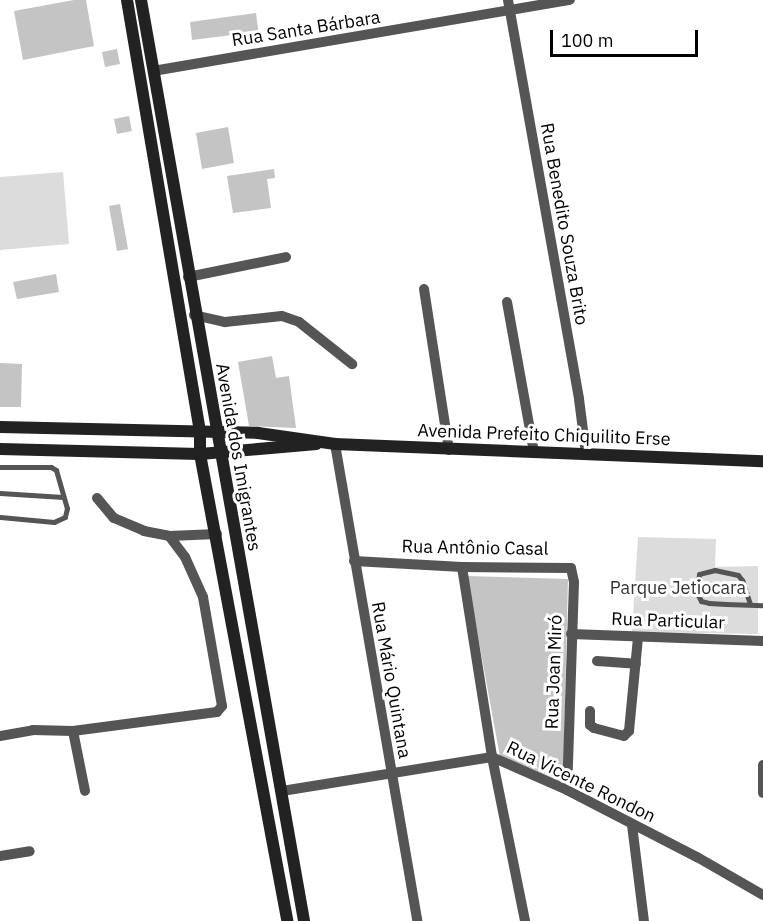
<!DOCTYPE html>
<meta charset="utf-8">
<style>
body{margin:0}
#map{position:relative;width:763px;height:921px;overflow:hidden;background:#fff;font-family:"IBM Plex Sans",sans-serif}
div>[style]{position:absolute}
.green>*{inset:0;background:#dcdcdc}
.building>*{inset:0;background:#c4c4c4}
.lane>*{height:5px;margin:-2.5px;padding:0 2.5px;transform-origin:2.5px;border-radius:2.5px;background:#555}
.street>*{height:10px;margin:-5px;padding:0 5px;transform-origin:5px;border-radius:5px;background:#555}
.secondary>*{height:12px;margin:-6px;padding:0 6px;transform-origin:6px;border-radius:6px;background:#222}
span{translate:-50% -50%;white-space:nowrap;text-align:center;line-height:1.15;-webkit-text-stroke:6px #fff;paint-order:stroke}
.street-label{font-size:18px;color:#000}
.park-label{font-size:18px;color:#333}
.scale{position:absolute;left:550px;top:30px;width:148px;height:27px;box-sizing:border-box;border:3px solid #000;border-top:0;padding-left:8px;font-size:18px;line-height:21px;white-space:nowrap;color:#000;-webkit-text-stroke:4px #fff;paint-order:stroke}
</style>
<div id="map">
<div class="green">
<i style="clip-path:polygon(63px 172px,69px 244px,0 250px,0 177px)"></i>
<i style="clip-path:polygon(638px 537px,716px 539px,715px 567px,758px 566px,758px 634px,632px 632px)"></i>
</div>
<div class="building">
<i style="clip-path:polygon(74px 0,86px 0,94px 46px,23px 60px,14px 11px)"></i>
<i style="clip-path:polygon(256px 13px,260px 44px,241px 47px,240px 34px,192px 40px,190px 22px)"></i>
<i style="clip-path:polygon(117px 49px,120px 64px,105px 67px,102px 52px)"></i>
<i style="clip-path:polygon(129px 116px,132px 131px,117px 134px,114px 119px)"></i>
<i style="clip-path:polygon(228px 127px,234px 163px,202px 169px,196px 133px)"></i>
<i style="clip-path:polygon(274px 169px,275px 178px,267px 179px,271px 208px,233px 213px,227px 176px)"></i>
<i style="clip-path:polygon(120px 204px,128px 249px,117px 251px,109px 206px)"></i>
<i style="clip-path:polygon(56px 274px,59px 292px,17px 299px,13px 282px)"></i>
<i style="clip-path:polygon(272px 356px,276px 378px,289px 376px,296px 428px,249px 426px,238px 362px)"></i>
<i style="clip-path:polygon(0 363px,22px 364px,21px 407px,0 407px)"></i>
<i style="clip-path:polygon(467px 576px,568px 579px,563px 787px,500px 757px)"></i>
</div>
<div class="lane">
<i style="left:0;top:467px;width:51px"></i>
<i style="left:51px;top:467px;width:6px;rotate:31deg"></i>
<i style="left:56px;top:470px;width:40px;rotate:74deg"></i>
<i style="left:67px;top:508px;width:9px;rotate:103deg"></i>
<i style="left:65px;top:517px;width:12px;rotate:156deg"></i>
<i style="left:54px;top:522px;width:54px;rotate:-174.7deg"></i>
<i style="left:0;top:493px;width:63px;rotate:3.6deg"></i>
<i style="left:750px;top:604px;width:25px;rotate:-108deg"></i>
<i style="left:742px;top:580px;width:6px;rotate:-129deg"></i>
<i style="left:738px;top:575px;width:24px;rotate:-168deg"></i>
<i style="left:715px;top:570px;width:16px;rotate:166deg"></i>
<i style="left:699px;top:574px;width:19px;rotate:96deg"></i>
<i style="left:697px;top:593px;width:9px;rotate:63deg"></i>
<i style="left:701px;top:601px;width:8px;rotate:14deg"></i>
<i style="left:709px;top:603px;width:17px;rotate:3deg"></i>
<i style="left:726px;top:604px;width:37px;rotate:2deg"></i>
</div>
<div class="street">
<i style="left:508px;top:0;width:405px;rotate:79.9deg"></i>
<i style="left:579px;top:399px;width:55px;rotate:82.7deg"></i>
<i style="left:153px;top:71px;width:423px;rotate:-9.7deg"></i>
<i style="left:188px;top:277px;width:100px;rotate:-11.5deg"></i>
<i style="left:424px;top:289px;width:163px;rotate:81.2deg"></i>
<i style="left:507px;top:302px;width:152px;rotate:79.8deg"></i>
<i style="left:194px;top:315px;width:32px;rotate:13deg"></i>
<i style="left:225px;top:322px;width:57px;rotate:-6deg"></i>
<i style="left:282px;top:316px;width:18px;rotate:19deg"></i>
<i style="left:299px;top:322px;width:68px;rotate:38.4deg"></i>
<i style="left:335px;top:444px;width:484px;rotate:80.2deg"></i>
<i style="left:97px;top:498px;width:26px;rotate:50deg"></i>
<i style="left:114px;top:518px;width:33px;rotate:23deg"></i>
<i style="left:144px;top:531px;width:25px;rotate:11deg"></i>
<i style="left:169px;top:536px;width:48px;rotate:-2.4deg"></i>
<i style="left:354px;top:561px;width:108px;rotate:3.2deg"></i>
<i style="left:462px;top:567px;width:109px;rotate:0.5deg"></i>
<i style="left:571px;top:568px;width:14px;rotate:78deg"></i>
<i style="left:574px;top:582px;width:208px;rotate:91.9deg"></i>
<i style="left:462px;top:567px;width:192px;rotate:81deg"></i>
<i style="left:492px;top:757px;width:167px;rotate:78.6deg"></i>
<i style="left:571px;top:634px;width:192px;rotate:2.1deg"></i>
<i style="left:597px;top:661px;width:39px;rotate:4deg"></i>
<i style="left:590px;top:711px;width:14px;rotate:90deg"></i>
<i style="left:590px;top:725px;width:5px;rotate:37deg"></i>
<i style="left:594px;top:728px;width:31px;rotate:15deg"></i>
<i style="left:624px;top:736px;width:7px;rotate:-45deg"></i>
<i style="left:629px;top:731px;width:93px;rotate:-84.5deg"></i>
<i style="left:73px;top:731px;width:61px;rotate:78.7deg"></i>
<i style="left:0;top:736px;width:34px;rotate:-10deg"></i>
<i style="left:33px;top:730px;width:40px;rotate:1.4deg"></i>
<i style="left:73px;top:731px;width:145px;rotate:-7.5deg"></i>
<i style="left:217px;top:712px;width:8px;rotate:-50deg"></i>
<i style="left:222px;top:706px;width:111px;rotate:-99.9deg"></i>
<i style="left:203px;top:597px;width:44px;rotate:-114.2deg"></i>
<i style="left:185px;top:557px;width:26px;rotate:-127deg"></i>
<i style="left:763px;top:765px;width:28px;rotate:90deg"></i>
<i style="left:282px;top:791px;width:213px;rotate:-9.2deg"></i>
<i style="left:492px;top:757px;width:82px;rotate:23.7deg"></i>
<i style="left:567px;top:790px;width:146px;rotate:27.3deg"></i>
<i style="left:697px;top:857px;width:76px;rotate:29.9deg"></i>
<i style="left:632px;top:825px;width:97px;rotate:82.9deg"></i>
<i style="left:0;top:856px;width:30px;rotate:-9deg"></i>
</div>
<div class="secondary">
<i style="left:127px;top:0;width:439px;rotate:80.4deg"></i>
<i style="left:200px;top:433px;width:21px;rotate:90deg"></i>
<i style="left:200px;top:454px;width:475px;rotate:79.4deg"></i>
<i style="left:141px;top:0;width:935px;rotate:79.96deg"></i>
<i style="left:0;top:427px;width:258px;rotate:1.3deg"></i>
<i style="left:258px;top:433px;width:78px;rotate:8.1deg"></i>
<i style="left:335px;top:444px;width:428px;rotate:2.3deg"></i>
<i style="left:0;top:449px;width:200px;rotate:1.4deg"></i>
<i style="left:200px;top:454px;width:117px;rotate:-4.9deg"></i>
</div>
<div class="street-label">
<span style="left:306px;top:29px;rotate:-9deg">Rua Santa Bárbara</span>
<span style="left:564px;top:224px;rotate:80deg">Rua Benedito Souza Brito</span>
<span style="left:544px;top:435px;rotate:2deg">Avenida Prefeito Chiquilito Erse</span>
<span style="left:238px;top:457px;rotate:80deg">Avenida dos Imigrantes</span>
<span style="left:475px;top:548px;rotate:1deg">Rua Antônio Casal</span>
<span style="left:668px;top:621px;rotate:2deg">Rua Particular</span>
<span style="left:554px;top:672px;rotate:-88deg">Rua Joan Miró</span>
<span style="left:391px;top:680px;rotate:80deg">Rua Mário Quintana</span>
<span style="left:581px;top:782px;rotate:26deg">Rua Vicente Rondon</span>
</div>
<div class="park-label">
<span style="left:678px;top:588px">Parque Jetiocara</span>
</div>
<div class="scale">100 m</div>
</div>
